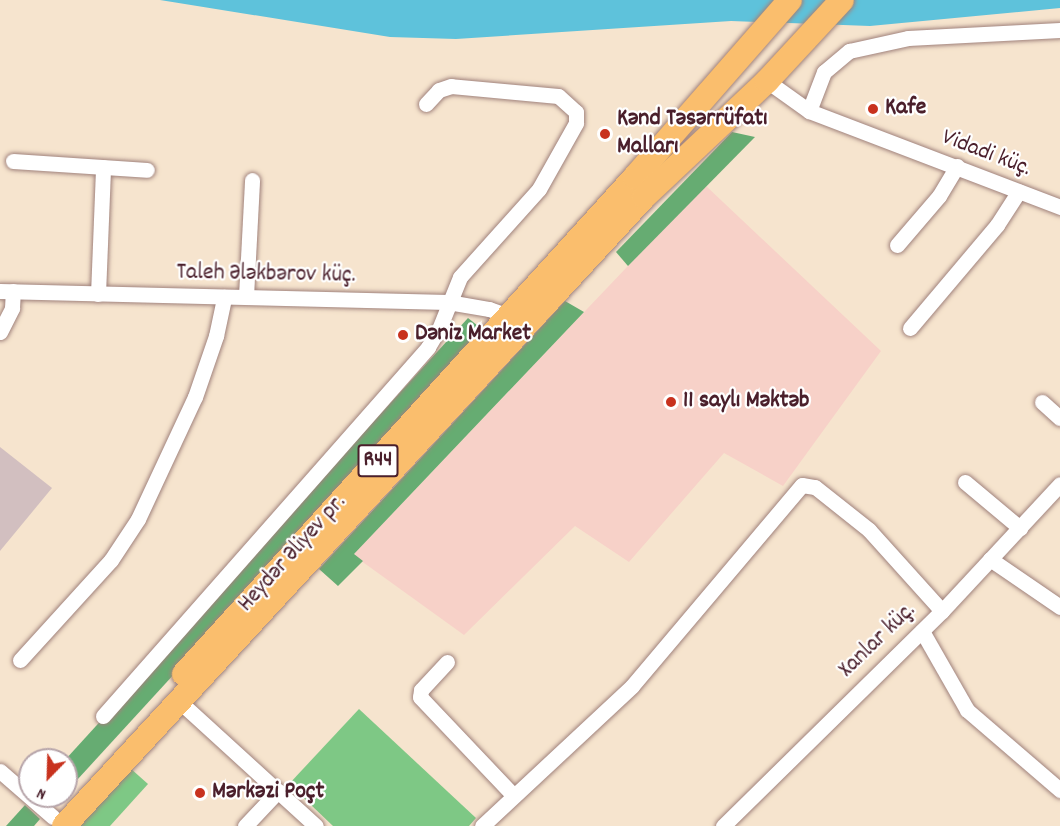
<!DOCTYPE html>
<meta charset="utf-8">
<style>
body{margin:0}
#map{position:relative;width:1060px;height:826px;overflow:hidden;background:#f6e4ce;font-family:Dekko,sans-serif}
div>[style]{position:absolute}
.built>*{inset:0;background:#f7d1c8}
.industrial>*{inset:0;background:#d2bfc0}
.green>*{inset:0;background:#7ec885}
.forest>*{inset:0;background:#66ac72}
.water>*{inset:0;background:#5ec2db}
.roads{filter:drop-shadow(0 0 2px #a0827c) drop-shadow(0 0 2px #a0827c)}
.minor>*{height:15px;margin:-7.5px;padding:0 7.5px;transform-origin:7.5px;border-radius:7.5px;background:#fff}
.primary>*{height:24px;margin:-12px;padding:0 12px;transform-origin:12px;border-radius:12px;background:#fabe6d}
.dots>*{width:16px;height:16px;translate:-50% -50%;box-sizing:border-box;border:3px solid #fff;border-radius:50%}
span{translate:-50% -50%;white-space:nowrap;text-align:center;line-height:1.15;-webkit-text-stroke:4.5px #fff;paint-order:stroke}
.shield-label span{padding:2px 4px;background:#fff;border:2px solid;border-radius:4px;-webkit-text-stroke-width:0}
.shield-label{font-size:22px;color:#4a1f2b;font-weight:700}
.poi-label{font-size:24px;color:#4a1f2b;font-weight:700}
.left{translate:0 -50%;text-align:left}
.street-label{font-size:24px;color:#4a1f2b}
.north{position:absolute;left:18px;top:748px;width:60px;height:60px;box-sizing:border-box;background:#fff;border:2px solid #b7a5aa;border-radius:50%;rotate:203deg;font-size:16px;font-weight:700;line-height:24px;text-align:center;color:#4a1f2b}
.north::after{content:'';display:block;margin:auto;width:21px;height:27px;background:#c8321e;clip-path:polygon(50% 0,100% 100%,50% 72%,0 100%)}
</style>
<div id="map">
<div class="built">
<i style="clip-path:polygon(705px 185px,881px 351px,783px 486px,724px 453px,629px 562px,575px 526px,464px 635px,353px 555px)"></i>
</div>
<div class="industrial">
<i style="clip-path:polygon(0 447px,52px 488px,0 551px)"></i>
</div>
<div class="green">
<i style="clip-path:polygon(359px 709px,476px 818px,469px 826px,333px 826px,289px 784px)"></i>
<i style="clip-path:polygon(130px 768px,148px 784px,110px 826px,75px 826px)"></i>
</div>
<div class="forest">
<i style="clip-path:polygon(732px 132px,755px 137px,628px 266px,616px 252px)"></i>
<i style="clip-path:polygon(565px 301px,584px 312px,354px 554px,363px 561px,338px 586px,319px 569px)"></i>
<i style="clip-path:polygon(468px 318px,487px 333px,66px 792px,65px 760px)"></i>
<i style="clip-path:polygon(25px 805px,40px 819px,34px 826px,6px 826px)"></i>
</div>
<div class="water">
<i style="clip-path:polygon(160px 0,1060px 0,1060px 8px,870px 26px,731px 21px,456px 39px,390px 37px)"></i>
</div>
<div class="roads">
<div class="minor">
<i style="left:767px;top:81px;width:52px;rotate:35.5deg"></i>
<i style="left:809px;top:111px;width:269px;rotate:20.9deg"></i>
<i style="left:809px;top:111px;width:42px;rotate:-69deg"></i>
<i style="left:824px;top:72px;width:33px;rotate:-40deg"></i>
<i style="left:849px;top:51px;width:60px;rotate:-12.4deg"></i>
<i style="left:908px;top:38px;width:152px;rotate:-3deg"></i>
<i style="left:13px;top:161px;width:134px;rotate:3.8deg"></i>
<i style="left:897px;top:245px;width:65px;rotate:-49.4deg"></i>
<i style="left:939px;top:196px;width:35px;rotate:-59deg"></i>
<i style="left:0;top:291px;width:448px;rotate:1.4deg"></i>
<i style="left:448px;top:302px;width:42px;rotate:9.7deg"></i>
<i style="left:489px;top:309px;width:27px;rotate:20deg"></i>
<i style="left:98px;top:294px;width:127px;rotate:-87.7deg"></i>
<i style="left:246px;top:296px;width:116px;rotate:-87deg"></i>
<i style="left:910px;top:328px;width:135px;rotate:-49.8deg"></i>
<i style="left:997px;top:225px;width:40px;rotate:-57.1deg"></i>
<i style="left:0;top:332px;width:27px;rotate:-63deg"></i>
<i style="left:12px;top:308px;width:17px;rotate:-87deg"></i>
<i style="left:1042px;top:402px;width:24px;rotate:42deg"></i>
<i style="left:965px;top:482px;width:72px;rotate:39.9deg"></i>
<i style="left:990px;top:559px;width:85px;rotate:34.4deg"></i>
<i style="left:922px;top:631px;width:91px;rotate:60.3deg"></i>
<i style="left:967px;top:710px;width:123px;rotate:40.7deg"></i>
<i style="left:20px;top:660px;width:135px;rotate:-47.7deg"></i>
<i style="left:111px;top:560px;width:49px;rotate:-56.6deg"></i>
<i style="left:138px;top:519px;width:135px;rotate:-65deg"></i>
<i style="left:195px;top:397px;width:65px;rotate:-71deg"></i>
<i style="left:216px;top:336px;width:40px;rotate:-78deg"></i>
<i style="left:447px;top:662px;width:38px;rotate:133deg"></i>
<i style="left:421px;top:690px;width:7px;rotate:98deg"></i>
<i style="left:420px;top:697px;width:135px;rotate:46.5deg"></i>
<i style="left:180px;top:702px;width:184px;rotate:42.4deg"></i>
<i style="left:103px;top:716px;width:492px;rotate:-48.6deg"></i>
<i style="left:428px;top:347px;width:21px;rotate:-59deg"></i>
<i style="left:439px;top:329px;width:56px;rotate:-68deg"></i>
<i style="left:460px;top:277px;width:118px;rotate:-48.1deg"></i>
<i style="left:539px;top:189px;width:76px;rotate:-60.7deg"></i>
<i style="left:576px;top:123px;width:11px;rotate:-90deg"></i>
<i style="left:576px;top:112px;width:24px;rotate:-138deg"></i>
<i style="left:558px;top:96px;width:107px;rotate:-174.7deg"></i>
<i style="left:451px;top:86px;width:13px;rotate:162deg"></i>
<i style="left:439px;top:90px;width:19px;rotate:133deg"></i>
<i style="left:0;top:771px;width:70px;rotate:41deg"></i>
<i style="left:245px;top:826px;width:48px;rotate:-46.7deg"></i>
<i style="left:482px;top:826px;width:205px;rotate:-43deg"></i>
<i style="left:632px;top:686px;width:263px;rotate:-49.8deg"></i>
<i style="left:802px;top:485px;width:13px;rotate:9deg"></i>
<i style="left:815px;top:487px;width:69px;rotate:38.5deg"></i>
<i style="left:869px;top:530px;width:109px;rotate:48deg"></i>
<i style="left:723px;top:826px;width:307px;rotate:-44.5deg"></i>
<i style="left:942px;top:611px;width:173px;rotate:-47.1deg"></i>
</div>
<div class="primary">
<i style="left:184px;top:674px;width:671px;rotate:-47.78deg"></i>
<i style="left:635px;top:177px;width:235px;rotate:-48.8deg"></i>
<i style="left:64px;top:826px;width:856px;rotate:-47.32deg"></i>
<i style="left:644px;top:197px;width:169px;rotate:-43.3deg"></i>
<i style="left:767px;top:81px;width:110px;rotate:-47.2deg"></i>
</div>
</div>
<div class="dots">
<i style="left:873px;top:109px;background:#c8321e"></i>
<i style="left:605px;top:134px;background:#c8321e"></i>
<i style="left:403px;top:335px;background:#c8321e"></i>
<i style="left:671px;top:402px;background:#c8321e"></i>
<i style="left:200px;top:793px;background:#c8321e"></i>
</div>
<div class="shield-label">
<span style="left:378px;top:461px">R44</span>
</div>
<div class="poi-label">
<span class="left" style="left:885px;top:109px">Kafe</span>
<span class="left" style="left:617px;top:134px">Kənd Təsərrüfatı<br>Malları</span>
<span class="left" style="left:415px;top:335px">Dəniz Market</span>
<span class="left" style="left:683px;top:402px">11 saylı Məktəb</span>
<span class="left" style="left:212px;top:793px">Mərkəzi Poçt</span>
</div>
<div class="street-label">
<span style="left:986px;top:154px;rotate:21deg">Vidadi küç.</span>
<span style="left:266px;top:275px;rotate:1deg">Taleh Ələkbərov küç.</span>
<span style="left:293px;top:554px;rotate:-48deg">Heydər Əliyev pr.</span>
<span style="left:878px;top:641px;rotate:-44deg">Xanlar küç.</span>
</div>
<div class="north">N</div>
</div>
